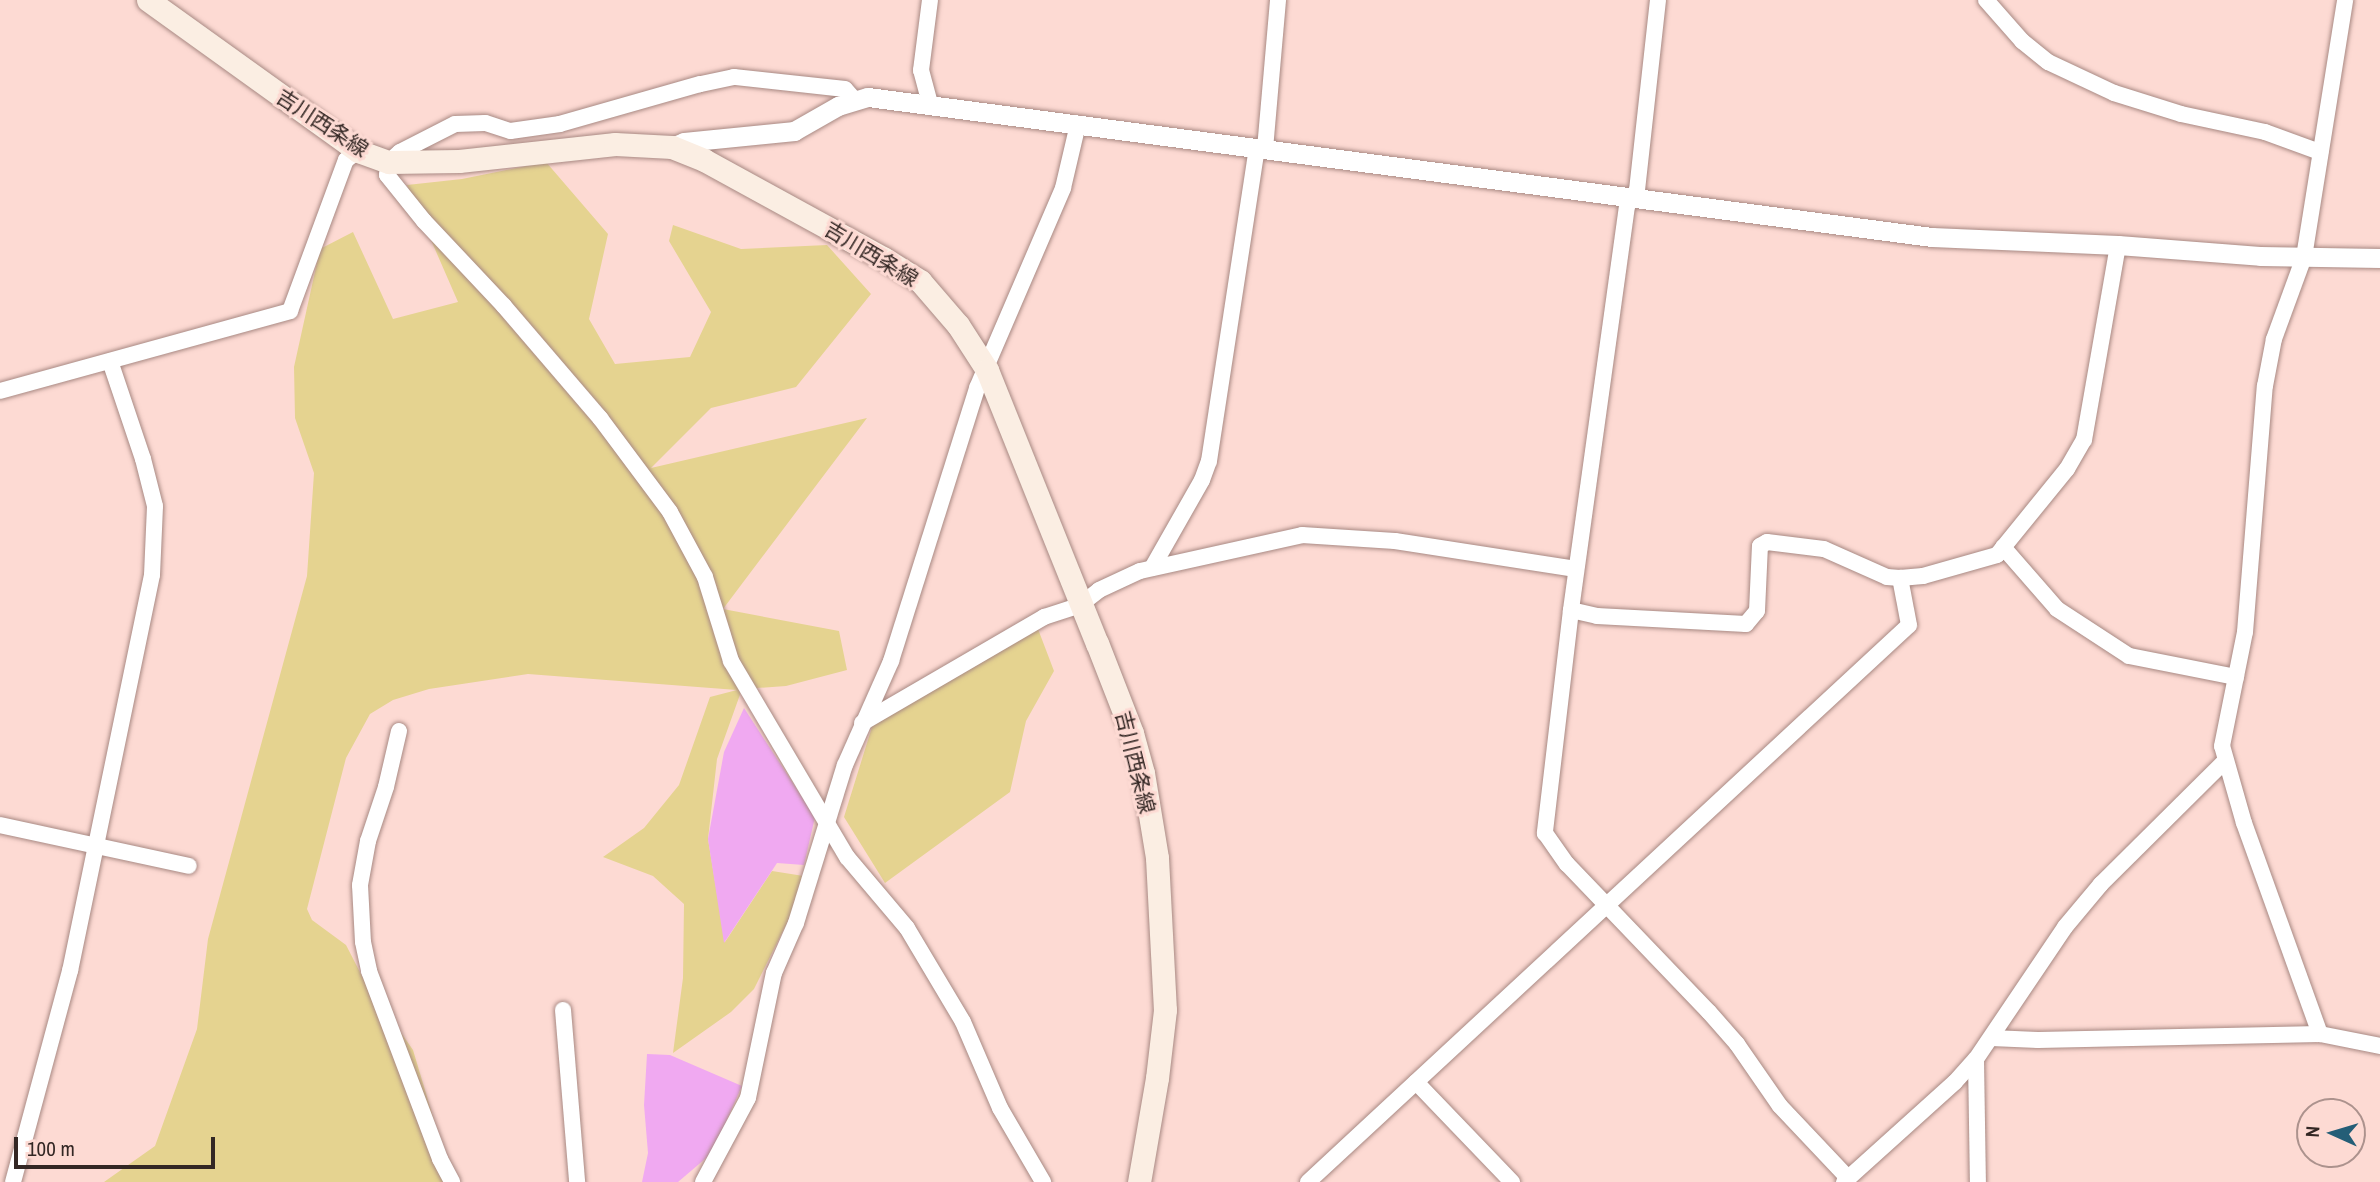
<!DOCTYPE html>
<meta charset="utf-8">
<style>
body{margin:0}
#map{position:relative;width:2380px;height:1182px;overflow:hidden;background:#fddad3;font-family:"Archivo Narrow","Noto Sans JP",sans-serif}
div>[style]{position:absolute}
.green>*{inset:0;background:#e5d390}
.water>*{inset:0;background:#f0a9f1}
.roads{filter:drop-shadow(0 0 2px #a88983) drop-shadow(0 0 2px #a88983)}
.minor>*{height:16px;margin:-8px;padding:0 8px;transform-origin:8px;border-radius:8px;background:#fff}
.tertiary>*{height:19px;margin:-9.5px;padding:0 9.5px;transform-origin:9.5px;border-radius:9.5px;background:#fff}
.secondary>*{height:23px;margin:-11.5px;padding:0 11.5px;transform-origin:11.5px;border-radius:11.5px;background:#fbeee3}
span{translate:-50% -50%;white-space:nowrap;text-align:center;line-height:1.15;-webkit-text-stroke:6px #fddad3;paint-order:stroke}
.street-label{font-size:21px;color:#332724}
.north{position:absolute;left:2296px;top:1098px;width:70px;height:70px;box-sizing:border-box;background:#fddad3;border:2px solid #ac928d;border-radius:50%;rotate:274deg;font-size:19px;font-weight:700;line-height:28px;text-align:center;color:#332724}
.north::after{content:'';display:block;margin:auto;width:24px;height:32px;background:#245e77;clip-path:polygon(50% 0,100% 100%,50% 72%,0 100%)}
.scale{position:absolute;left:14px;top:1137px;width:201px;height:32px;box-sizing:border-box;border:4px solid #332724;border-top:0;padding-left:9px;font-size:21px;line-height:24px;white-space:nowrap;color:#332724;-webkit-text-stroke:5px #fddad3;paint-order:stroke}
</style>
<div id="map">
<div class="green">
<i style="clip-path:polygon(546px 162px,608px 234px,589px 319px,615px 364px,690px 357px,711px 312px,669px 241px,673px 225px,741px 249px,827px 245px,871px 294px,796px 387px,711px 408px,651px 468px,867px 418px,723px 609px,839px 631px,847px 670px,786px 686px,742px 689px,717px 759px,708px 839px,725px 942px,772px 871px,810px 877px,754px 989px,731px 1012px,673px 1053px,683px 978px,684px 904px,653px 876px,603px 857px,644px 828px,679px 785px,710px 697px,737px 690px,528px 674px,429px 689px,393px 700px,370px 714px,346px 758px,307px 909px,312px 920px,346px 945px,362px 976px,413px 1050px,448px 1167px,459px 1182px,104px 1182px,155px 1146px,197px 1029px,208px 939px,307px 576px,314px 473px,295px 418px,294px 367px,320px 249px,353px 232px,393px 319px,458px 302px,407px 185px,462px 179px)"></i>
<i style="clip-path:polygon(1038px 629px,1054px 671px,1026px 721px,1010px 792px,885px 883px,844px 817px,876px 714px)"></i>
</div>
<div class="water">
<i style="clip-path:polygon(744px 708px,815px 817px,804px 865px,777px 863px,724px 943px,708px 839px,724px 752px)"></i>
<i style="clip-path:polygon(647px 1054px,670px 1055px,742px 1086px,712px 1153px,678px 1182px,642px 1182px,648px 1153px,644px 1105px)"></i>
</div>
<div class="roads">
<div class="minor">
<i style="left:930px;top:0;width:71px;rotate:97.3deg"></i>
<i style="left:921px;top:70px;width:35px;rotate:75deg"></i>
<i style="left:1658px;top:0;width:191px;rotate:96.3deg"></i>
<i style="left:1637px;top:190px;width:19px;rotate:122deg"></i>
<i style="left:1627px;top:206px;width:408px;rotate:97.9deg"></i>
<i style="left:1571px;top:610px;width:225px;rotate:96.7deg"></i>
<i style="left:1545px;top:833px;width:38px;rotate:55deg"></i>
<i style="left:1567px;top:864px;width:205px;rotate:46.2deg"></i>
<i style="left:1709px;top:1012px;width:43px;rotate:48.8deg"></i>
<i style="left:1737px;top:1044px;width:75px;rotate:55.3deg"></i>
<i style="left:1780px;top:1106px;width:99px;rotate:46.6deg"></i>
<i style="left:1986px;top:0;width:55px;rotate:48.7deg"></i>
<i style="left:2022px;top:41px;width:33px;rotate:39deg"></i>
<i style="left:2048px;top:62px;width:73px;rotate:25.2deg"></i>
<i style="left:2114px;top:93px;width:70px;rotate:17.4deg"></i>
<i style="left:2181px;top:114px;width:86px;rotate:12.1deg"></i>
<i style="left:2265px;top:132px;width:59px;rotate:20deg"></i>
<i style="left:854px;top:99px;width:13px;rotate:-132deg"></i>
<i style="left:845px;top:89px;width:112px;rotate:-173.8deg"></i>
<i style="left:734px;top:77px;width:35px;rotate:168deg"></i>
<i style="left:700px;top:84px;width:146px;rotate:164.1deg"></i>
<i style="left:560px;top:124px;width:50px;rotate:172deg"></i>
<i style="left:510px;top:131px;width:26px;rotate:-162deg"></i>
<i style="left:485px;top:123px;width:30px;rotate:178deg"></i>
<i style="left:455px;top:124px;width:62px;rotate:153deg"></i>
<i style="left:400px;top:152px;width:15px;rotate:138deg"></i>
<i style="left:389px;top:162px;width:13px;rotate:99deg"></i>
<i style="left:387px;top:175px;width:59px;rotate:51.2deg"></i>
<i style="left:424px;top:221px;width:117px;rotate:46.7deg"></i>
<i style="left:504px;top:306px;width:148px;rotate:49.4deg"></i>
<i style="left:600px;top:418px;width:117px;rotate:53.3deg"></i>
<i style="left:670px;top:512px;width:74px;rotate:61.7deg"></i>
<i style="left:705px;top:577px;width:88px;rotate:72.8deg"></i>
<i style="left:731px;top:661px;width:228px;rotate:59.4deg"></i>
<i style="left:847px;top:857px;width:93px;rotate:49.8deg"></i>
<i style="left:907px;top:928px;width:109px;rotate:59.2deg"></i>
<i style="left:963px;top:1022px;width:94px;rotate:66.7deg"></i>
<i style="left:1000px;top:1108px;width:86px;rotate:59.8deg"></i>
<i style="left:1265px;top:149px;width:150px;rotate:-85deg"></i>
<i style="left:0;top:391px;width:301px;rotate:-15.4deg"></i>
<i style="left:290px;top:311px;width:161px;rotate:-69.7deg"></i>
<i style="left:346px;top:160px;width:15px;rotate:-37deg"></i>
<i style="left:2003px;top:547px;width:82px;rotate:48.9deg"></i>
<i style="left:2057px;top:609px;width:86px;rotate:33.1deg"></i>
<i style="left:2129px;top:656px;width:109px;rotate:11.1deg"></i>
<i style="left:1152px;top:568px;width:101px;rotate:-60.4deg"></i>
<i style="left:1202px;top:480px;width:20px;rotate:-70deg"></i>
<i style="left:1209px;top:461px;width:317px;rotate:-81.3deg"></i>
<i style="left:1571px;top:610px;width:27px;rotate:13deg"></i>
<i style="left:1597px;top:616px;width:149px;rotate:3.1deg"></i>
<i style="left:1746px;top:624px;width:17px;rotate:-50deg"></i>
<i style="left:1757px;top:611px;width:65px;rotate:-87.4deg"></i>
<i style="left:1760px;top:546px;width:8px;rotate:-30deg"></i>
<i style="left:1767px;top:542px;width:57px;rotate:7deg"></i>
<i style="left:1824px;top:549px;width:69px;rotate:24deg"></i>
<i style="left:1887px;top:577px;width:13px;rotate:4deg"></i>
<i style="left:1900px;top:578px;width:23px;rotate:-5deg"></i>
<i style="left:1923px;top:576px;width:77px;rotate:-15.8deg"></i>
<i style="left:1997px;top:555px;width:111px;rotate:-50.9deg"></i>
<i style="left:2067px;top:469px;width:34px;rotate:-60deg"></i>
<i style="left:2084px;top:440px;width:198px;rotate:-80.1deg"></i>
<i style="left:862px;top:723px;width:211px;rotate:-30.2deg"></i>
<i style="left:1044px;top:617px;width:38px;rotate:-18deg"></i>
<i style="left:1080px;top:605px;width:24px;rotate:-38deg"></i>
<i style="left:1099px;top:590px;width:45px;rotate:-24.9deg"></i>
<i style="left:1140px;top:571px;width:166px;rotate:-12.5deg"></i>
<i style="left:1302px;top:535px;width:93px;rotate:3.7deg"></i>
<i style="left:1395px;top:541px;width:183px;rotate:8.8deg"></i>
<i style="left:399px;top:731px;width:57px;rotate:103.1deg"></i>
<i style="left:386px;top:787px;width:57px;rotate:108.4deg"></i>
<i style="left:368px;top:841px;width:45px;rotate:100.3deg"></i>
<i style="left:360px;top:885px;width:57px;rotate:87deg"></i>
<i style="left:363px;top:942px;width:30px;rotate:78deg"></i>
<i style="left:369px;top:971px;width:201px;rotate:69.3deg"></i>
<i style="left:440px;top:1159px;width:26px;rotate:62deg"></i>
<i style="left:0;top:825px;width:193px;rotate:12.2deg"></i>
<i style="left:563px;top:1010px;width:173px;rotate:85.3deg"></i>
<i style="left:2320px;top:1034px;width:224px;rotate:-109.8deg"></i>
<i style="left:2244px;top:823px;width:80px;rotate:-105.9deg"></i>
<i style="left:2222px;top:746px;width:116px;rotate:-78.6deg"></i>
<i style="left:2245px;top:632px;width:247px;rotate:-85.4deg"></i>
<i style="left:2265px;top:386px;width:48px;rotate:-79.2deg"></i>
<i style="left:2274px;top:339px;width:87px;rotate:-69.9deg"></i>
<i style="left:2304px;top:257px;width:260px;rotate:-80.9deg"></i>
<i style="left:1991px;top:1038px;width:47px;rotate:2.4deg"></i>
<i style="left:2038px;top:1040px;width:282px;rotate:-1.2deg"></i>
<i style="left:2320px;top:1034px;width:61px;rotate:11.3deg"></i>
<i style="left:1976px;top:1059px;width:123px;rotate:89.1deg"></i>
<i style="left:1416px;top:1082px;width:139px;rotate:46.2deg"></i>
<i style="left:13px;top:1182px;width:219px;rotate:-74.9deg"></i>
<i style="left:70px;top:971px;width:404px;rotate:-78.3deg"></i>
<i style="left:152px;top:575px;width:69px;rotate:-87.5deg"></i>
<i style="left:155px;top:506px;width:49px;rotate:-104.3deg"></i>
<i style="left:143px;top:459px;width:103px;rotate:-108.6deg"></i>
<i style="left:703px;top:1182px;width:95px;rotate:-61.8deg"></i>
<i style="left:748px;top:1098px;width:128px;rotate:-78.3deg"></i>
<i style="left:774px;top:973px;width:55px;rotate:-66.3deg"></i>
<i style="left:796px;top:923px;width:165px;rotate:-72.8deg"></i>
<i style="left:845px;top:765px;width:114px;rotate:-66.1deg"></i>
<i style="left:891px;top:661px;width:286px;rotate:-72.5deg"></i>
<i style="left:977px;top:388px;width:218px;rotate:-66.7deg"></i>
<i style="left:1063px;top:188px;width:66px;rotate:-76.8deg"></i>
<i style="left:1308px;top:1182px;width:819px;rotate:-42.82deg"></i>
<i style="left:1909px;top:625px;width:48px;rotate:-100.8deg"></i>
<i style="left:1844px;top:1182px;width:149px;rotate:-42deg"></i>
<i style="left:1955px;top:1082px;width:31px;rotate:-48deg"></i>
<i style="left:1976px;top:1059px;width:159px;rotate:-56deg"></i>
<i style="left:2065px;top:927px;width:56px;rotate:-50.1deg"></i>
<i style="left:2101px;top:884px;width:175px;rotate:-44.8deg"></i>
</div>
<div class="tertiary">
<i style="left:672px;top:147px;width:13px;rotate:-23deg"></i>
<i style="left:684px;top:142px;width:111px;rotate:-5.7deg"></i>
<i style="left:794px;top:131px;width:51px;rotate:-29.6deg"></i>
<i style="left:838px;top:106px;width:31px;rotate:-17deg"></i>
<i style="left:868px;top:97px;width:1073px;rotate:7.5deg"></i>
<i style="left:1932px;top:237px;width:186px;rotate:2.5deg"></i>
<i style="left:2118px;top:245px;width:142px;rotate:4.4deg"></i>
<i style="left:2260px;top:256px;width:120px;rotate:1deg"></i>
</div>
<div class="secondary">
<i style="left:148px;top:0;width:259px;rotate:35.7deg"></i>
<i style="left:358px;top:151px;width:33px;rotate:20deg"></i>
<i style="left:389px;top:162px;width:70px;rotate:-0.8deg"></i>
<i style="left:459px;top:161px;width:157px;rotate:-6.2deg"></i>
<i style="left:615px;top:144px;width:57px;rotate:3deg"></i>
<i style="left:672px;top:147px;width:35px;rotate:22deg"></i>
<i style="left:704px;top:160px;width:204px;rotate:28.7deg"></i>
<i style="left:883px;top:258px;width:44px;rotate:31.9deg"></i>
<i style="left:920px;top:281px;width:58px;rotate:49.2deg"></i>
<i style="left:958px;top:325px;width:54px;rotate:57.2deg"></i>
<i style="left:987px;top:370px;width:294px;rotate:68.1deg"></i>
<i style="left:1097px;top:643px;width:97px;rotate:68.7deg"></i>
<i style="left:1132px;top:733px;width:41px;rotate:74.6deg"></i>
<i style="left:1143px;top:773px;width:86px;rotate:80.6deg"></i>
<i style="left:1157px;top:858px;width:152px;rotate:87deg"></i>
<i style="left:1165px;top:1010px;width:68px;rotate:96.7deg"></i>
<i style="left:1157px;top:1078px;width:106px;rotate:99.8deg"></i>
</div>
</div>
<div class="street-label">
<span style="left:322px;top:123px;rotate:33deg">吉川西条線</span>
<span style="left:871px;top:254px;rotate:31deg">吉川西条線</span>
<span style="left:1135px;top:762px;rotate:76deg">吉川西条線</span>
</div>
<div class="north">N</div>
<div class="scale">100 m</div>
</div>
